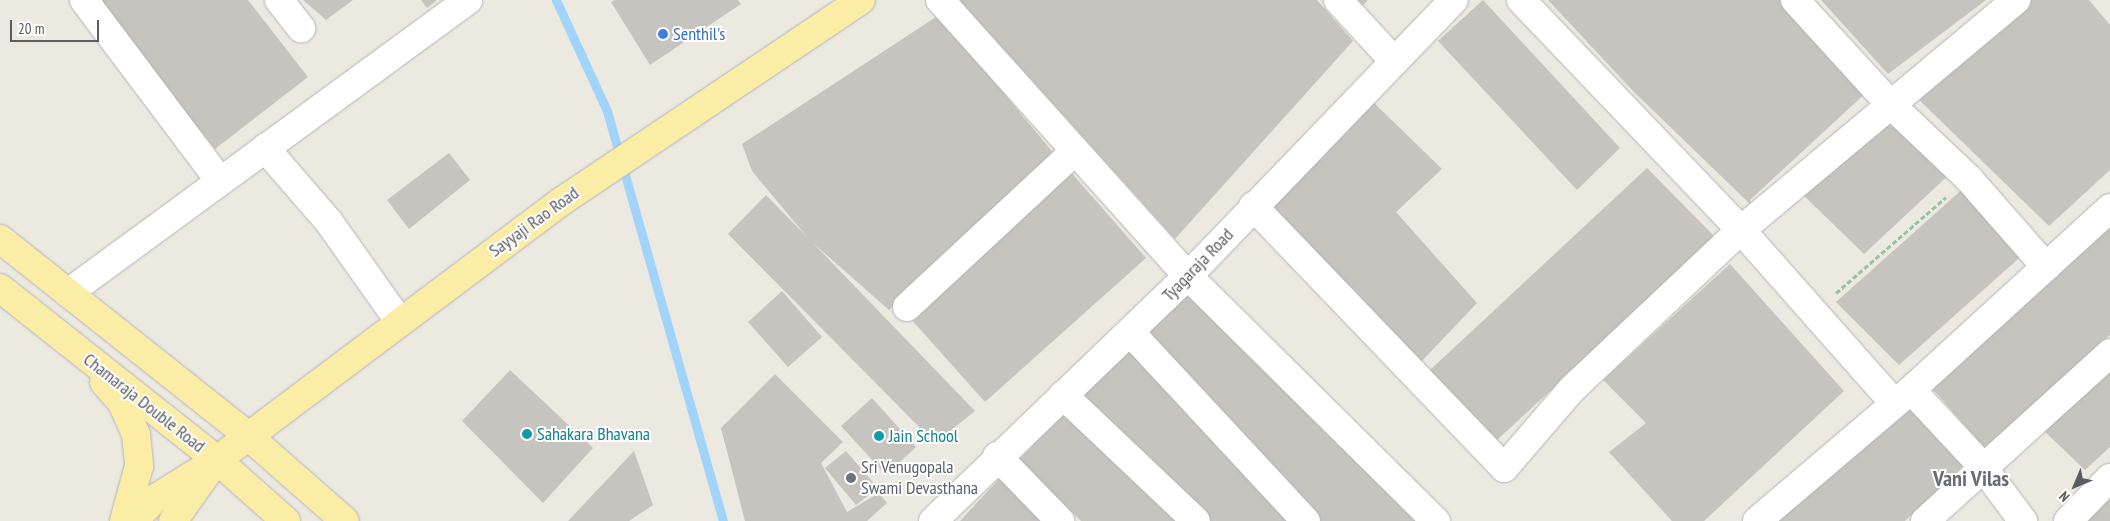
<!DOCTYPE html>
<style>
body{margin:0}
#map{position:relative;width:2110px;height:521px;overflow:hidden;background:#ebe9e0;font-family:"PT Sans Narrow",sans-serif}
div>[style]{position:absolute}
.stream>*{height:9px;margin:-4.5px;padding:0 4.5px;transform-origin:4.5px;border-radius:4.5px;background:#a1d4fb}
.building>*{inset:0;background:#c6c4be}
.path>*{height:3px;margin-top:-1.5px;transform-origin:0;background:repeating-linear-gradient(90deg,#97c3a3 0 5px,transparent 0 7.5px)}
.roads{filter:drop-shadow(0 0 1px #b3b6bb) drop-shadow(0 0 1px #b3b6bb)}
.minor>*{height:28px;margin:-14px;padding:0 14px;transform-origin:14px;border-radius:14px;background:#fff}
.major>*{height:28px;margin:-14px;padding:0 14px;transform-origin:14px;border-radius:14px;background:#fbeda6}
.dots>*{width:14px;height:14px;translate:-50% -50%;box-sizing:border-box;border:2px solid #fff;border-radius:50%}
span{translate:-50% -50%;white-space:nowrap;text-align:center;line-height:1.15;-webkit-text-stroke:4px #fff;paint-order:stroke}
.shop-label{font-size:18px;color:#366cbe}
.left{translate:0 -50%;text-align:left}
.street-label{font-size:18px;color:#595c61}
.culture-label{font-size:18px;color:#0d838f}
.worship-label{font-size:18px;color:#5b616d}
.district-label{font-size:22px;color:#6a6e73;font-weight:700}
.north{position:absolute;left:2050px;top:461px;width:50px;height:50px;-webkit-text-stroke:4px #fff;paint-order:stroke;rotate:225deg;font-size:14px;font-weight:700;line-height:20px;text-align:center;color:#595c61}
.north::after{content:'';display:block;margin:auto;width:18px;height:22px;background:#595c61;clip-path:polygon(50% 0,100% 100%,50% 72%,0 100%)}
.scale{position:absolute;left:10px;top:20px;width:89px;height:22px;box-sizing:border-box;border:2px solid #595c61;border-top:0;padding-left:6px;font-size:15px;line-height:18px;white-space:nowrap;color:#595c61;-webkit-text-stroke:4px #fff;paint-order:stroke}
</style>
<div id="map">
<div class="stream">
<i style="left:556px;top:0;width:122px;rotate:65.3deg"></i>
<i style="left:607px;top:111px;width:426px;rotate:74.2deg"></i>
</div>
<div class="building">
<i style="clip-path:polygon(95px 0,248px 0,308px 77px,215px 149px)"></i>
<i style="clip-path:polygon(303px 0,353px 0,326px 20px)"></i>
<i style="clip-path:polygon(421px 0,437px 0,427px 8px)"></i>
<i style="clip-path:polygon(615px 0,738px 0,741px 4px,650px 65px,611px 2px)"></i>
<i style="clip-path:polygon(959px 0,1317px 0,1353px 41px,1175px 239px)"></i>
<i style="clip-path:polygon(1352px 0,1368px 0,1360px 8px)"></i>
<i style="clip-path:polygon(1483px 0,1620px 148px,1577px 190px,1438px 41px)"></i>
<i style="clip-path:polygon(1548px 0,1787px 0,1869px 90px,1750px 200px,1751px 205px,1634px 92px)"></i>
<i style="clip-path:polygon(1821px 0,1986px 0,1888px 74px)"></i>
<i style="clip-path:polygon(2026px 0,2089px 0,2110px 25px,2110px 170px,2049px 226px,1911px 92px)"></i>
<i style="clip-path:polygon(939px 15px,1055px 155px,889px 310px,813px 243px,975px 411px,935px 443px,728px 234px,766px 195px,807px 237px,752px 171px,742px 144px)"></i>
<i style="clip-path:polygon(1371px 100px,1442px 169px,1396px 212px,1477px 303px,1421px 362px,1269px 205px)"></i>
<i style="clip-path:polygon(1890px 111px,1953px 171px,1864px 254px,1797px 189px)"></i>
<i style="clip-path:polygon(449px 153px,470px 180px,409px 229px,387px 200px)"></i>
<i style="clip-path:polygon(1647px 168px,1716px 238px,1497px 440px,1429px 371px)"></i>
<i style="clip-path:polygon(1068px 169px,1146px 258px,985px 402px,910px 318px)"></i>
<i style="clip-path:polygon(1966px 186px,2026px 252px,1899px 365px,1836px 302px)"></i>
<i style="clip-path:polygon(2110px 228px,2110px 335px,1987px 451px,1931px 387px)"></i>
<i style="clip-path:polygon(1730px 264px,1844px 391px,1704px 521px,1672px 521px,1609px 452px,1646px 423px,1603px 380px)"></i>
<i style="clip-path:polygon(1183px 289px,1422px 521px,1313px 521px,1142px 334px)"></i>
<i style="clip-path:polygon(782px 291px,822px 337px,788px 367px,748px 322px)"></i>
<i style="clip-path:polygon(1126px 347px,1292px 521px,1207px 521px,1074px 396px)"></i>
<i style="clip-path:polygon(2110px 362px,2110px 447px,2085px 470px,2040px 427px)"></i>
<i style="clip-path:polygon(510px 370px,593px 448px,543px 503px,462px 421px)"></i>
<i style="clip-path:polygon(775px 374px,843px 442px,821px 463px,847px 512px,879px 493px,887px 503px,867px 521px,745px 521px,721px 428px)"></i>
<i style="clip-path:polygon(872px 398px,916px 447px,886px 475px,841px 426px)"></i>
<i style="clip-path:polygon(1908px 405px,1964px 465px,1905px 521px,1776px 521px)"></i>
<i style="clip-path:polygon(1067px 408px,1182px 521px,1081px 521px,1019px 460px)"></i>
<i style="clip-path:polygon(634px 451px,653px 505px,629px 521px,568px 521px)"></i>
<i style="clip-path:polygon(846px 451px,878px 488px,856px 505px,825px 468px)"></i>
<i style="clip-path:polygon(1000px 478px,1041px 521px,960px 521px)"></i>
<i style="clip-path:polygon(2110px 494px,2110px 521px,2084px 521px)"></i>
</div>
<div class="path">
<i style="left:1836px;top:293px;width:146px;rotate:-41.1deg"></i>
</div>
<div class="roads">
<div class="minor">
<i style="left:84px;top:0;width:226px;rotate:53.1deg"></i>
<i style="left:279px;top:0;width:36px;rotate:52deg"></i>
<i style="left:940px;top:0;width:371px;rotate:48.1deg"></i>
<i style="left:1188px;top:276px;width:349px;rotate:44.7deg"></i>
<i style="left:1338px;top:0;width:83px;rotate:47.4deg"></i>
<i style="left:1521px;top:0;width:318px;rotate:46.3deg"></i>
<i style="left:1741px;top:230px;width:231px;rotate:48.5deg"></i>
<i style="left:1795px;top:0;width:141px;rotate:47.6deg"></i>
<i style="left:1890px;top:104px;width:109px;rotate:43.5deg"></i>
<i style="left:1969px;top:179px;width:117px;rotate:48.8deg"></i>
<i style="left:265px;top:148px;width:98px;rotate:49.1deg"></i>
<i style="left:329px;top:222px;width:121px;rotate:54.7deg"></i>
<i style="left:1253px;top:206px;width:363px;rotate:46.2deg"></i>
<i style="left:1504px;top:468px;width:104px;rotate:-49.3deg"></i>
<i style="left:1572px;top:389px;width:232px;rotate:-43.3deg"></i>
<i style="left:1741px;top:230px;width:359px;rotate:-39.9deg"></i>
<i style="left:68px;top:293px;width:496px;rotate:-36.2deg"></i>
<i style="left:907px;top:307px;width:226px;rotate:-42.9deg"></i>
<i style="left:1131px;top:333px;width:257px;rotate:47.1deg"></i>
<i style="left:1063px;top:395px;width:183px;rotate:43.5deg"></i>
<i style="left:1916px;top:395px;width:97px;rotate:47.1deg"></i>
<i style="left:1982px;top:466px;width:69px;rotate:53.3deg"></i>
<i style="left:997px;top:456px;width:91px;rotate:45.9deg"></i>
<i style="left:933px;top:521px;width:354px;rotate:-43.9deg"></i>
<i style="left:1188px;top:276px;width:383px;rotate:-46.1deg"></i>
<i style="left:1757px;top:521px;width:202px;rotate:-40.4deg"></i>
<i style="left:1911px;top:390px;width:270px;rotate:-42.4deg"></i>
<i style="left:1925px;top:521px;width:250px;rotate:-42.2deg"></i>
<i style="left:2068px;top:521px;width:60px;rotate:-45.7deg"></i>
</div>
<div class="major">
<i style="left:0;top:239px;width:315px;rotate:38.4deg"></i>
<i style="left:247px;top:435px;width:130px;rotate:41.3deg"></i>
<i style="left:0;top:288px;width:277px;rotate:38.4deg"></i>
<i style="left:217px;top:460px;width:92px;rotate:41.5deg"></i>
<i style="left:104px;top:382px;width:28px;rotate:49deg"></i>
<i style="left:122px;top:403px;width:35px;rotate:66deg"></i>
<i style="left:136px;top:435px;width:31px;rotate:84deg"></i>
<i style="left:139px;top:466px;width:57px;rotate:105.3deg"></i>
<i style="left:133px;top:521px;width:33px;rotate:-45deg"></i>
<i style="left:156px;top:498px;width:72px;rotate:-31.9deg"></i>
<i style="left:217px;top:460px;width:431px;rotate:-36.9deg"></i>
<i style="left:562px;top:201px;width:360px;rotate:-33.9deg"></i>
<i style="left:173px;top:521px;width:64px;rotate:-54.6deg"></i>
</div>
</div>
<div class="dots">
<i style="left:663px;top:34px;background:#3f7fe0"></i>
<i style="left:527px;top:434px;background:#0f9aa8"></i>
<i style="left:879px;top:436px;background:#0f9aa8"></i>
<i style="left:851px;top:478px;background:#6b7280"></i>
</div>
<div class="shop-label">
<span class="left" style="left:673px;top:34px">Senthil's</span>
</div>
<div class="street-label">
<span style="left:534px;top:222px;rotate:-36deg">Sayyaji Rao Road</span>
<span style="left:1198px;top:265px;rotate:-46deg">Tyagaraja Road</span>
<span style="left:144px;top:403px;rotate:38deg">Chamaraja Double Road</span>
</div>
<div class="culture-label">
<span class="left" style="left:537px;top:434px">Sahakara Bhavana</span>
<span class="left" style="left:889px;top:436px">Jain School</span>
</div>
<div class="worship-label">
<span class="left" style="left:861px;top:478px">Sri Venugopala<br>Swami Devasthana</span>
</div>
<div class="district-label">
<span style="left:1971px;top:479px">Vani Vilas</span>
</div>
<div class="north">N</div>
<div class="scale">20 m</div>
</div>
